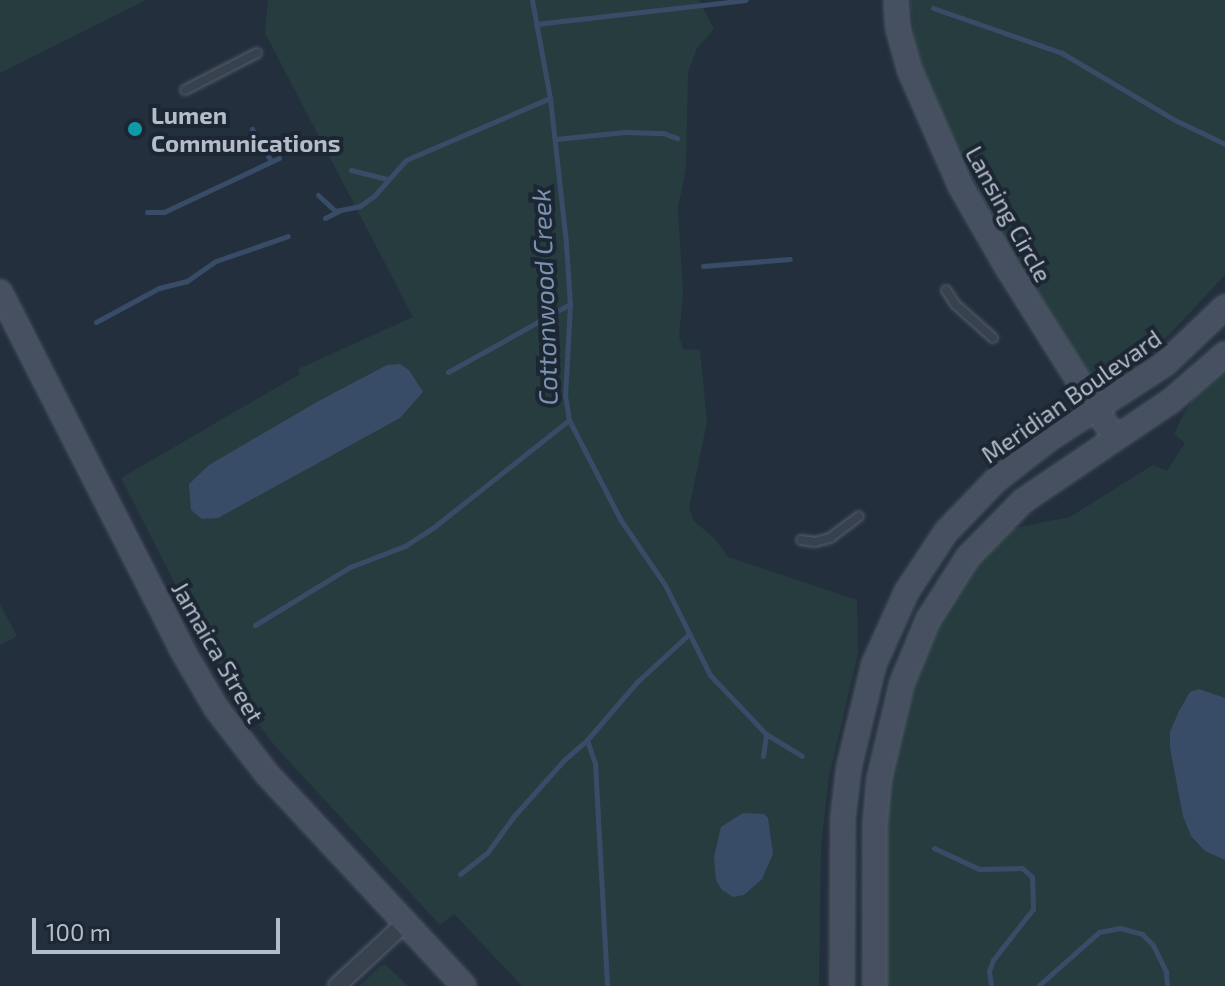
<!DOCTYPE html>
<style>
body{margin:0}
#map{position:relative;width:1225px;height:986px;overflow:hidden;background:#242f3e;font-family:"Exo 2",sans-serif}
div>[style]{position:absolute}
.green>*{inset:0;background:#263c3f}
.water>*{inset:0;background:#394c67}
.stream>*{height:5px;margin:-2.5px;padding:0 2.5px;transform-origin:2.5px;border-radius:2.5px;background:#394c67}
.roads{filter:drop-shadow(0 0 2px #565f6c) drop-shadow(0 0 2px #565f6c)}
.lane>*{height:8px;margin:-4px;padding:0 4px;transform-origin:4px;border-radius:4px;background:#38414e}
.street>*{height:16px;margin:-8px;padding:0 8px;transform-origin:8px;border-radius:8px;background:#38414e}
.secondary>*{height:22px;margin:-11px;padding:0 11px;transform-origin:11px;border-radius:11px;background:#465061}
.dots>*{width:22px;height:22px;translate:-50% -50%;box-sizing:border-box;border:4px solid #1d2633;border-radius:50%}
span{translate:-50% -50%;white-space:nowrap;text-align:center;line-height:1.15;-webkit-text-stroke:8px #1d2633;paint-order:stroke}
.poi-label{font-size:24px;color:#b4bcc9;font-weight:700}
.left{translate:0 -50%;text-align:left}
.street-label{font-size:24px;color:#b4bcc9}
.water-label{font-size:26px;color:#7c92b1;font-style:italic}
.scale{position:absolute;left:32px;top:918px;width:248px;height:36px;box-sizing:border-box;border:4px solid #b4bcc9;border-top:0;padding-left:10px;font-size:24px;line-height:28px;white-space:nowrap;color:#b4bcc9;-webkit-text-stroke:6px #1d2633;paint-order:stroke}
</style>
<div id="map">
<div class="green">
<i style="clip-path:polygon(0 0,146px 0,0 73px)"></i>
<i style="clip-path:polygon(268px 0,699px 0,714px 29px,697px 48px,688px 72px,686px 167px,678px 208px,683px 294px,679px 336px,683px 349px,700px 350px,707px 422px,689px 508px,694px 521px,715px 539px,728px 557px,857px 600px,858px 654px,829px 777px,821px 848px,819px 986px,522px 986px,454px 914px,440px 925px,275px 746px,235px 693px,210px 652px,121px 478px,300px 374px,298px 369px,413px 317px,265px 33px)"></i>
<i style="clip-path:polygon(910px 0,1225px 0,1225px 275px,1170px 334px,1123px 369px,1093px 378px,1088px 373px,996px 224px,957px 149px,923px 70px,914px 35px)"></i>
<i style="clip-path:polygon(1225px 368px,1225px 986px,885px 986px,886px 825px,891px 773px,921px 659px,944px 611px,977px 562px,1010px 529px,1070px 517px,1153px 465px,1167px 471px,1185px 443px,1174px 434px,1183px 415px,1196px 394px)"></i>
<i style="clip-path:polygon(0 604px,17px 636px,0 645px)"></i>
<i style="clip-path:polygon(385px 964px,408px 986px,359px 986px,380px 966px)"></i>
</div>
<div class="water">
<i style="clip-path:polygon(400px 364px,409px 370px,423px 392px,400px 418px,218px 518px,202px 519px,191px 510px,189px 484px,209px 465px,315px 403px,387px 365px)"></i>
<i style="clip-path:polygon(1199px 689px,1225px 698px,1225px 860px,1205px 851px,1191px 836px,1183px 816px,1170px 748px,1170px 732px,1179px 711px,1190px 692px)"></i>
<i style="clip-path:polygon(743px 813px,764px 814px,768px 818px,773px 854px,762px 879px,744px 895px,733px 897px,722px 890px,716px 880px,714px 857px,721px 827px)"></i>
</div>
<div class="stream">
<i style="left:532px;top:0;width:100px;rotate:79.6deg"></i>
<i style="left:550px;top:98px;width:147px;rotate:83.7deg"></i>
<i style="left:566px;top:244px;width:60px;rotate:86.2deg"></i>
<i style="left:570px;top:304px;width:91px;rotate:93.1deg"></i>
<i style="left:565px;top:395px;width:25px;rotate:81deg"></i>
<i style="left:569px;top:420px;width:111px;rotate:62.7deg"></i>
<i style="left:620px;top:519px;width:80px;rotate:55.7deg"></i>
<i style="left:665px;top:585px;width:101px;rotate:63.4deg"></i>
<i style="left:710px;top:675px;width:81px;rotate:46.5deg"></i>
<i style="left:766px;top:734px;width:42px;rotate:31.4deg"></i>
<i style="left:933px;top:8px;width:137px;rotate:19.2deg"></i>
<i style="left:1062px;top:53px;width:131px;rotate:30.7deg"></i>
<i style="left:1175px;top:120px;width:55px;rotate:25.6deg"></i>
<i style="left:536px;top:24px;width:211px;rotate:-6.5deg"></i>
<i style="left:252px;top:129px;width:37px;rotate:59deg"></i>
<i style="left:556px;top:139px;width:69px;rotate:-5.8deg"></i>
<i style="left:625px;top:132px;width:38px;rotate:2deg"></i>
<i style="left:663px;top:133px;width:15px;rotate:20deg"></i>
<i style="left:351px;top:170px;width:37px;rotate:14deg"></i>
<i style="left:318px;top:195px;width:23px;rotate:43deg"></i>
<i style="left:335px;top:211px;width:25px;rotate:-11deg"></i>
<i style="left:360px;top:206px;width:17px;rotate:-36deg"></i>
<i style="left:374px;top:196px;width:48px;rotate:-48.4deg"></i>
<i style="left:406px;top:160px;width:157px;rotate:-23.3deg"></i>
<i style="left:147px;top:212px;width:17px"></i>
<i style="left:164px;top:212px;width:127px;rotate:-25.2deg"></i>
<i style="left:325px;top:218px;width:16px;rotate:-27deg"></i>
<i style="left:703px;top:266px;width:87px;rotate:-4.6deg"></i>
<i style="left:96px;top:322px;width:72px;rotate:-28.4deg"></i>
<i style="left:159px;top:288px;width:29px;rotate:-14deg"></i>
<i style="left:187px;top:281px;width:35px;rotate:-35deg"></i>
<i style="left:216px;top:261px;width:76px;rotate:-19.1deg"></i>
<i style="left:448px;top:372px;width:140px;rotate:-29.1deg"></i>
<i style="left:255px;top:625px;width:111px;rotate:-31.4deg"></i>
<i style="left:350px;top:567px;width:59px;rotate:-20.9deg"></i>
<i style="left:405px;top:546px;width:35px;rotate:-33deg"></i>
<i style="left:434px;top:527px;width:172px;rotate:-38.4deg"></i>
<i style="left:587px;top:740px;width:24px;rotate:71deg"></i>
<i style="left:595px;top:763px;width:223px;rotate:86.9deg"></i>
<i style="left:763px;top:756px;width:22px;rotate:-82deg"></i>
<i style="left:934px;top:848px;width:50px;rotate:25deg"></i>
<i style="left:979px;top:869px;width:43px;rotate:-1.3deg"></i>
<i style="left:1022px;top:868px;width:13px;rotate:42deg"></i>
<i style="left:1032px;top:877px;width:32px;rotate:88deg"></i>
<i style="left:1033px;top:909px;width:65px;rotate:128.1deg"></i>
<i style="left:993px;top:960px;width:12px;rotate:110deg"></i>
<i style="left:989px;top:971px;width:15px;rotate:82deg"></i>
<i style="left:460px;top:874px;width:34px;rotate:-38deg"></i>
<i style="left:487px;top:853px;width:46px;rotate:-53.9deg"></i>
<i style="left:514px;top:816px;width:75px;rotate:-48.2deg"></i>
<i style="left:564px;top:760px;width:30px;rotate:-41deg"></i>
<i style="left:587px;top:740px;width:77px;rotate:-49.2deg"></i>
<i style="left:637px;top:682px;width:71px;rotate:-42.7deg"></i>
<i style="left:1038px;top:986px;width:81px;rotate:-41.5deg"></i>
<i style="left:1099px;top:932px;width:21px;rotate:-11deg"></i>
<i style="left:1120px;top:928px;width:23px;rotate:15deg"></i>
<i style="left:1142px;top:934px;width:16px;rotate:45deg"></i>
<i style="left:1153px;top:945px;width:30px;rotate:64deg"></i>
<i style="left:1166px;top:972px;width:14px;rotate:86deg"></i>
</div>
<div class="roads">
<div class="lane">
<i style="left:185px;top:90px;width:81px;rotate:-27.2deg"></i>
<i style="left:946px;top:290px;width:17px;rotate:57deg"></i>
<i style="left:955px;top:304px;width:51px;rotate:41.8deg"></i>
<i style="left:801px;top:540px;width:14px;rotate:8deg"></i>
<i style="left:815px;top:542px;width:16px;rotate:-15deg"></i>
<i style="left:830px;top:538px;width:36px;rotate:-37deg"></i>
</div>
<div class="street">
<i style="left:337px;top:986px;width:93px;rotate:-42.8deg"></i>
</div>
<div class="secondary">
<i style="left:896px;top:0;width:28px;rotate:86deg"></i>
<i style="left:898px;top:28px;width:45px;rotate:74.4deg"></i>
<i style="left:910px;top:71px;width:127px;rotate:66.3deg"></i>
<i style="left:961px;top:187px;width:92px;rotate:60.1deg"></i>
<i style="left:1007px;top:267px;width:201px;rotate:57.8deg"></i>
<i style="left:0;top:292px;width:399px;rotate:63deg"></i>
<i style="left:181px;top:648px;width:69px;rotate:59.7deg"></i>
<i style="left:216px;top:708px;width:83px;rotate:52.3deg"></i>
<i style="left:267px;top:774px;width:289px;rotate:47.1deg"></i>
<i style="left:842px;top:986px;width:169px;rotate:-89.7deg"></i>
<i style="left:843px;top:817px;width:50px;rotate:-83.2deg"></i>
<i style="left:849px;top:767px;width:106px;rotate:-76.4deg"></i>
<i style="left:874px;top:664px;width:80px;rotate:-65.7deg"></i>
<i style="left:907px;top:591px;width:71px;rotate:-56.5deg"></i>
<i style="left:946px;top:532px;width:71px;rotate:-46.1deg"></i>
<i style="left:995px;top:481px;width:68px;rotate:-37.9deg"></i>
<i style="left:1049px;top:439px;width:138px;rotate:-32.9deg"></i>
<i style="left:1165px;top:364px;width:83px;rotate:-43.5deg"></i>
<i style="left:875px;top:986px;width:161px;rotate:-90deg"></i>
<i style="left:875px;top:825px;width:45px;rotate:-84.9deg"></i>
<i style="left:879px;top:780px;width:100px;rotate:-76.7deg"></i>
<i style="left:902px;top:683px;width:68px;rotate:-67.6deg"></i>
<i style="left:928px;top:620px;width:75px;rotate:-57.6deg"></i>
<i style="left:968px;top:557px;width:78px;rotate:-45.5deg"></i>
<i style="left:1023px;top:501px;width:180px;rotate:-34.1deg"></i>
<i style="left:1172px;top:400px;width:70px;rotate:-41deg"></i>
</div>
</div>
<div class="dots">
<i style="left:135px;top:129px;background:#0f9aa8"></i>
</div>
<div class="poi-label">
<span class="left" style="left:151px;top:129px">Lumen<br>Communications</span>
</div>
<div class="street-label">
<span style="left:1009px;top:214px;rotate:61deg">Lansing Circle</span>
<span style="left:1071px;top:396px;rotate:-35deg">Meridian Boulevard</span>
<span style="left:218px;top:652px;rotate:60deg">Jamaica Street</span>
</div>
<div class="water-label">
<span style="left:544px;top:297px;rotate:-92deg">Cottonwood Creek</span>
</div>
<div class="scale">100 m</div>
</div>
